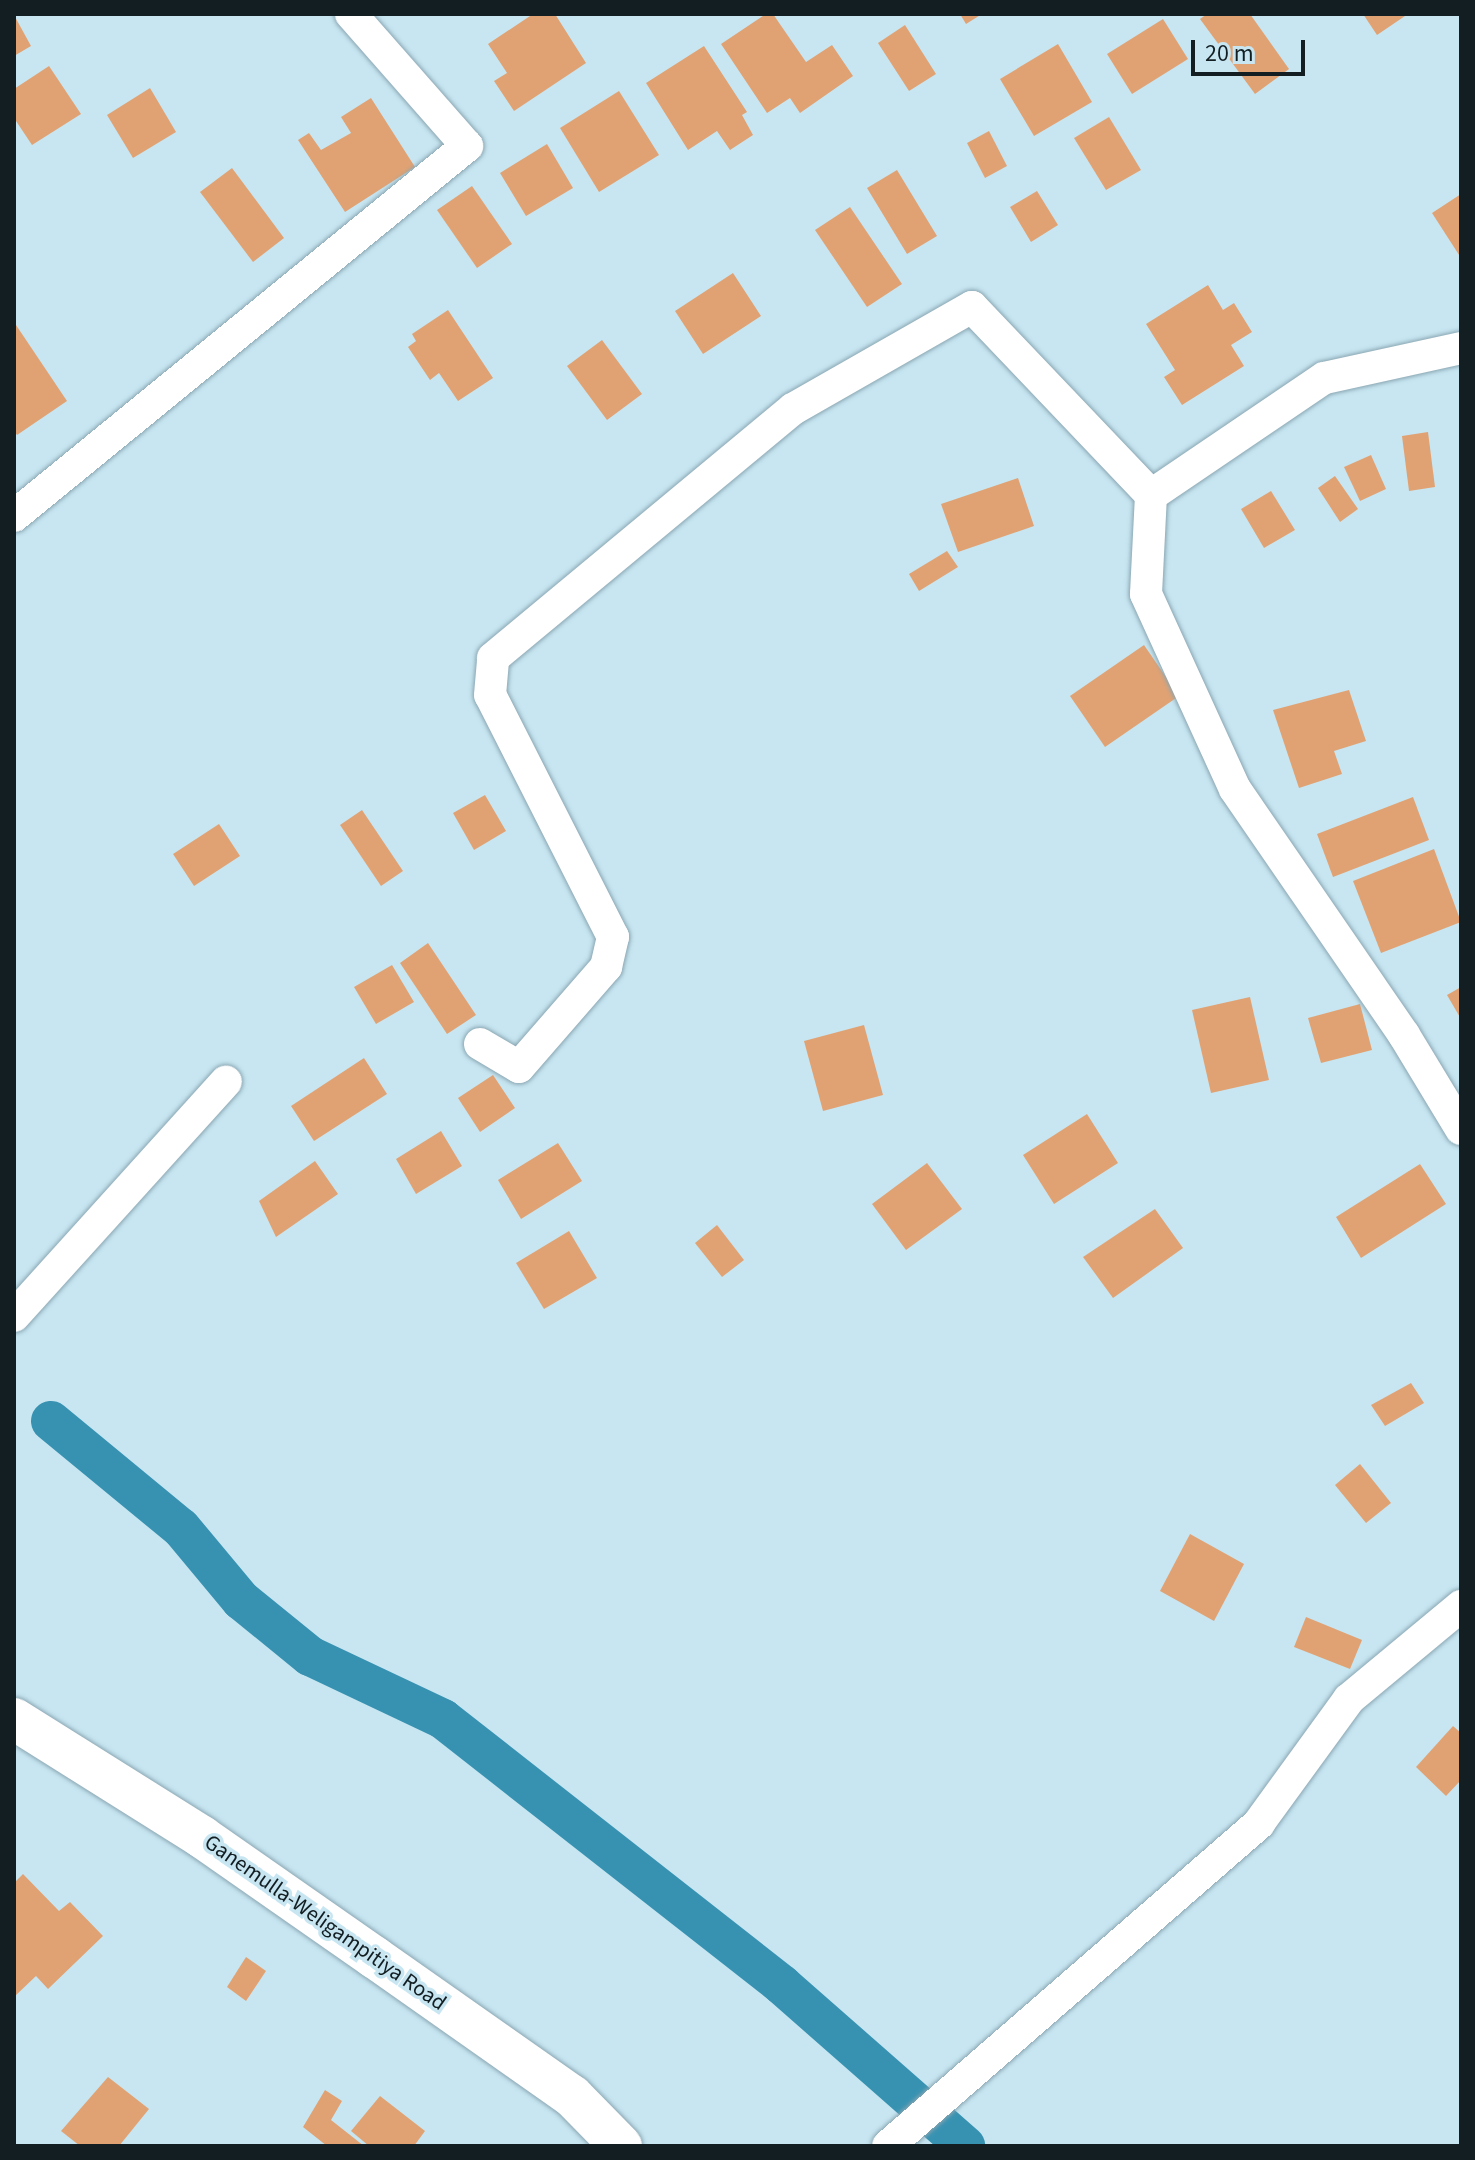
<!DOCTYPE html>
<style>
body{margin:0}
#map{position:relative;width:1475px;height:2160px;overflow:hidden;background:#c7e6f2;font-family:"Source Sans 3",sans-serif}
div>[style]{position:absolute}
.canal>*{height:40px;margin:-20px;padding:0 20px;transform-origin:20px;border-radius:20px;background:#3792b2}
.building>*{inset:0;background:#e1a273}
.roads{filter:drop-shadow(0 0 2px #8aa6b2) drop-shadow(0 0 2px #8aa6b2)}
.minor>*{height:32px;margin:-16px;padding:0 16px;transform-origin:16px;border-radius:16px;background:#fff}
.tertiary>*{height:42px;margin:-21px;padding:0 21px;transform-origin:21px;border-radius:21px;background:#fff}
span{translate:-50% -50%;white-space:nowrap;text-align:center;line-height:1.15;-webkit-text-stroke:7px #c7e6f2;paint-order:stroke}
.street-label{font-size:22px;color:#131e22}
.frame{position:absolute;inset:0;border:16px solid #131e22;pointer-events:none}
.scale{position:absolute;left:1191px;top:40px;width:114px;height:36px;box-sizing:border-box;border:4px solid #131e22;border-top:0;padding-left:10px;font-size:24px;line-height:28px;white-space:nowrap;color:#131e22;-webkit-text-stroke:6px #c7e6f2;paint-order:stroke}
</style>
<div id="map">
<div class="canal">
<i style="left:51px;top:1421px;width:168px;rotate:39.5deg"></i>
<i style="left:181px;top:1528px;width:94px;rotate:50.2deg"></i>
<i style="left:241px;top:1600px;width:89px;rotate:39.1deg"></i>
<i style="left:310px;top:1656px;width:147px;rotate:25.3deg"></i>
<i style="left:443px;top:1719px;width:431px;rotate:38.1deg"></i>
<i style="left:782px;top:1985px;width:244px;rotate:41.3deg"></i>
</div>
<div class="building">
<i style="clip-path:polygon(533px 14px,555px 14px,586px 63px,514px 111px,494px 81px,507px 73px,488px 44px)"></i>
<i style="clip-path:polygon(766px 14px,773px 14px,806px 62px,832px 45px,853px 76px,800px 113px,790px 98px,767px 113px,721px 44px)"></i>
<i style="clip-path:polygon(960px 14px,982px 14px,966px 24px)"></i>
<i style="clip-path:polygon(1207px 14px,1250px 14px,1289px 69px,1255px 94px,1200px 19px)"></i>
<i style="clip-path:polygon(1363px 14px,1408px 14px,1377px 35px)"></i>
<i style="clip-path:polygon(14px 15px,31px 46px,14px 56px)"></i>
<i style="clip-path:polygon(1163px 19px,1188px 59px,1132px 94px,1107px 54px)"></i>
<i style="clip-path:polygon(905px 25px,936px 74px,909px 91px,878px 43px)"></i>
<i style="clip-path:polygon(1058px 44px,1092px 102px,1034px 136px,1000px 79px)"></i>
<i style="clip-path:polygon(704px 46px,747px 112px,742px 115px,753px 135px,730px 150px,717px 131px,688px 150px,646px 83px)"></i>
<i style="clip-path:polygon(49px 66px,81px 114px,32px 145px,14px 118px,14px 89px)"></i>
<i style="clip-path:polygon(150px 88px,176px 132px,133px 158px,107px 115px)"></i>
<i style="clip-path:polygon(619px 91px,659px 155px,599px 192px,560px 128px)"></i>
<i style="clip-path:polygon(371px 98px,415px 167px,345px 212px,298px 140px,309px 133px,321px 150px,351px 133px,341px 117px)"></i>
<i style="clip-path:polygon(1109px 117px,1141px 170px,1106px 190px,1074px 138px)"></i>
<i style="clip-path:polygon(989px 131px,1007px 166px,985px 178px,967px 143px)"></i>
<i style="clip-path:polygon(547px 144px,573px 188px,526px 216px,500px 173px)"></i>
<i style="clip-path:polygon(232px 168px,284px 238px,253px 262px,200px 192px)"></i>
<i style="clip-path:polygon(897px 170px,937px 236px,907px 254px,867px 188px)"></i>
<i style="clip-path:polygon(472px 186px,512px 244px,477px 268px,437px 210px)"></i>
<i style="clip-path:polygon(1037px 191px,1058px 225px,1031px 242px,1010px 207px)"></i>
<i style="clip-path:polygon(1461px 194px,1461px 258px,1432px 213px)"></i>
<i style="clip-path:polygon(850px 207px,902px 284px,867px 307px,815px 230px)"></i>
<i style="clip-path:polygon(733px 273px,761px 316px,703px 354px,675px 311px)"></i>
<i style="clip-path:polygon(1208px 285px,1223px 310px,1234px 303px,1252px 332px,1231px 345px,1244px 366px,1182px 405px,1164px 377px,1175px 370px,1146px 324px)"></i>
<i style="clip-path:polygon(448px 310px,493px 378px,458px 401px,439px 373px,430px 380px,408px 347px,416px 341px,412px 334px)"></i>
<i style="clip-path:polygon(16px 325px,67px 401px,17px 435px,14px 431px)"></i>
<i style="clip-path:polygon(602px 340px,642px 394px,607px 420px,567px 366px)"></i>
<i style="clip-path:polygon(1428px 432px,1435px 487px,1409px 491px,1402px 436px)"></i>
<i style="clip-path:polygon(1371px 455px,1386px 489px,1360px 501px,1344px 467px)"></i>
<i style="clip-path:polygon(1335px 476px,1358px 509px,1340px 522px,1318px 488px)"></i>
<i style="clip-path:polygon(1018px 478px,1034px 526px,958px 552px,941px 504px)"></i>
<i style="clip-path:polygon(1271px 491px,1295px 530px,1264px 548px,1241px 509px)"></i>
<i style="clip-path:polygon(947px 551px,958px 567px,919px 591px,909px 574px)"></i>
<i style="clip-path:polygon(1144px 645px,1179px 696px,1105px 747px,1070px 696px)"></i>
<i style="clip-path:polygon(1349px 690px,1366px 741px,1334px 751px,1342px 774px,1299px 788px,1273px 710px)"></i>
<i style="clip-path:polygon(485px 795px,506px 831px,474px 850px,453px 813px)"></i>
<i style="clip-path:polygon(1413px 797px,1429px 840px,1333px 877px,1317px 834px)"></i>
<i style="clip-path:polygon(362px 810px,403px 871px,381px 886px,340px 825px)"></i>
<i style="clip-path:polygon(219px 824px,240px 856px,194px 886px,173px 854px)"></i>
<i style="clip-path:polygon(1434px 849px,1461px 922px,1381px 953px,1353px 881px)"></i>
<i style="clip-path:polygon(428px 943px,476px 1015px,447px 1034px,400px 963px)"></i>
<i style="clip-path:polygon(392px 965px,414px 1002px,376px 1024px,354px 987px)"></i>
<i style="clip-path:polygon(1461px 987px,1461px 1019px,1447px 995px)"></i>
<i style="clip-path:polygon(1250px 997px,1269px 1080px,1211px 1093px,1192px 1010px)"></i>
<i style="clip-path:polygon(1360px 1004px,1372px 1050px,1321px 1063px,1308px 1018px)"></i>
<i style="clip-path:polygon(864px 1025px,883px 1095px,823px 1111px,804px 1041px)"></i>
<i style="clip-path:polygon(364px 1058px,387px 1094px,314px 1141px,291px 1106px)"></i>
<i style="clip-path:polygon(493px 1075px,515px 1108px,480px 1132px,458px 1098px)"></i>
<i style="clip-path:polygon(1087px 1114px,1118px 1163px,1054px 1204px,1023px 1155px)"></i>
<i style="clip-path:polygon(441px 1131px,462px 1166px,416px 1194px,396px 1159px)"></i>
<i style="clip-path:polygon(558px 1143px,582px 1181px,521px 1219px,498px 1180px)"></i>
<i style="clip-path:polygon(315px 1161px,338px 1194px,276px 1237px,259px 1201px)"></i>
<i style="clip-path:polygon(927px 1163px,962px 1209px,906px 1250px,872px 1204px)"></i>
<i style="clip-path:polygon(1420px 1164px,1446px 1204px,1361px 1258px,1336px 1217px)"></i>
<i style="clip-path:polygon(1155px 1209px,1183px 1248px,1113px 1298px,1083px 1257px)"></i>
<i style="clip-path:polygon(717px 1225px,744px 1260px,722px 1277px,695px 1243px)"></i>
<i style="clip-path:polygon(569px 1231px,597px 1278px,544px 1309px,516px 1263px)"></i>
<i style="clip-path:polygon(1411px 1383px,1424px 1403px,1385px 1426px,1371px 1405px)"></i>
<i style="clip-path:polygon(1360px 1464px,1391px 1503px,1366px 1523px,1335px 1485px)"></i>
<i style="clip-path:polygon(1190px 1534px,1244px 1564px,1214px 1621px,1160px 1591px)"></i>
<i style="clip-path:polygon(1306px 1617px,1362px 1640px,1350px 1669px,1294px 1647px)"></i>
<i style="clip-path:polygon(1453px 1726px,1461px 1733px,1461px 1780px,1446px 1796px,1416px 1767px)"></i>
<i style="clip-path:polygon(23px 1874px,59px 1911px,70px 1902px,103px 1936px,48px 1989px,36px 1976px,14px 1997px,14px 1883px)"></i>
<i style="clip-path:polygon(246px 1957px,266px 1971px,246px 2001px,227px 1987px)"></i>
<i style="clip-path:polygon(108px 2077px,149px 2109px,119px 2146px,80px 2146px,61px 2131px)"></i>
<i style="clip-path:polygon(325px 2090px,342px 2101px,331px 2120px,364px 2146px,327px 2146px,303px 2127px)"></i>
<i style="clip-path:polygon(380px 2096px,425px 2131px,414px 2146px,369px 2146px,351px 2131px)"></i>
</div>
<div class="roads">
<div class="minor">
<i style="left:1461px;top:348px;width:140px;rotate:167.6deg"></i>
<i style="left:1324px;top:378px;width:209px;rotate:145.9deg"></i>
<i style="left:1151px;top:495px;width:99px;rotate:92.9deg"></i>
<i style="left:1146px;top:594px;width:214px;rotate:65.5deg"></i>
<i style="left:1235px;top:789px;width:298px;rotate:55.5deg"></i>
<i style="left:1404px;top:1035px;width:110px;rotate:58.8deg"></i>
<i style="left:14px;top:516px;width:585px;rotate:-39.24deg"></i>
<i style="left:467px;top:146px;width:176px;rotate:-131.3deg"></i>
<i style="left:480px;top:1044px;width:45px;rotate:30.5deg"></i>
<i style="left:519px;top:1067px;width:133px;rotate:-49deg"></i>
<i style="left:606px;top:967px;width:31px;rotate:-77deg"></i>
<i style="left:613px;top:937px;width:271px;rotate:-116.9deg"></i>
<i style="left:490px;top:695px;width:37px;rotate:-85deg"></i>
<i style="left:493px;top:658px;width:390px;rotate:-39.7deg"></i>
<i style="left:793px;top:409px;width:206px;rotate:-29.7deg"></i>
<i style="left:972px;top:307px;width:260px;rotate:46.4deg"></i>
<i style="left:14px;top:1316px;width:316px;rotate:-47.9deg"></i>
<i style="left:888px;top:2146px;width:492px;rotate:-41deg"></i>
<i style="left:1259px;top:1823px;width:153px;rotate:-54deg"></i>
<i style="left:1349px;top:1699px;width:146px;rotate:-39.7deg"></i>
</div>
<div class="tertiary">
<i style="left:14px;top:1719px;width:222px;rotate:32.1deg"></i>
<i style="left:202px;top:1837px;width:210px;rotate:34.9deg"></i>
<i style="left:374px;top:1957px;width:242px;rotate:35.1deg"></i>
<i style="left:572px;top:2096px;width:70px;rotate:45.6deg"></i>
</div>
</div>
<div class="street-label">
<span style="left:325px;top:1923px;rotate:35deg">Ganemulla-Weligampitiya Road</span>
</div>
<div class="frame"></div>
<div class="scale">20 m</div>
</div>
